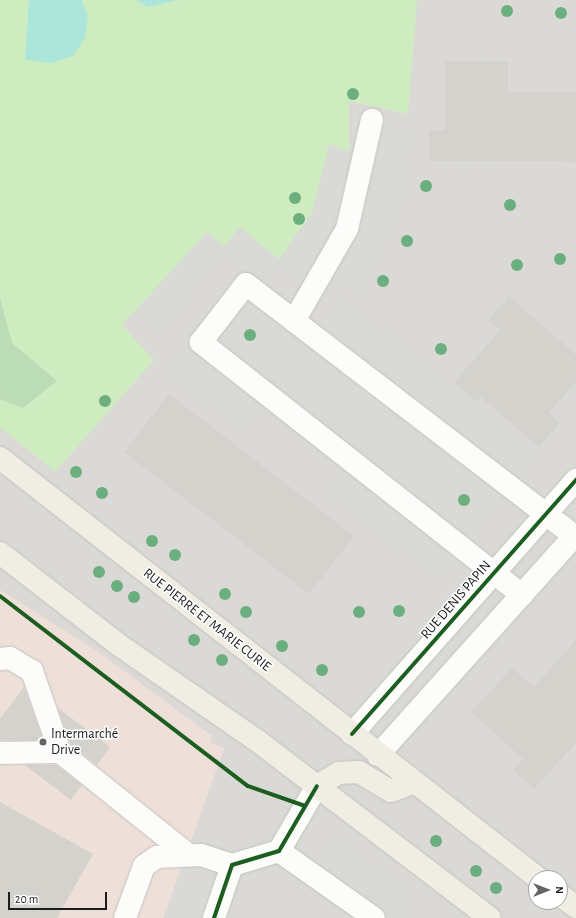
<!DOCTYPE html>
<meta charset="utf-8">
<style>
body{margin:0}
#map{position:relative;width:576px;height:918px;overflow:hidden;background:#ebeae4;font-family:"Alegreya Sans",sans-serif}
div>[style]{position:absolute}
.residential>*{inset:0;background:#dad9d6}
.commercial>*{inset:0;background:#eee0d8}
.grass>*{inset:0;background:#ceecc0}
.forest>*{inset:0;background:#bcdcb7}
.pitch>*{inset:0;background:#ace6db}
.parking>*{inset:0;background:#d9d9d6}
.building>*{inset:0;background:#d4d2cc}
.roads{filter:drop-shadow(0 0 1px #c3c3c0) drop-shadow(0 0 1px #c3c3c0)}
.minor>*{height:22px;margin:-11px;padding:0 11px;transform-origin:11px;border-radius:11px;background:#fcfcfb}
.major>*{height:22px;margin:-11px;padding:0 11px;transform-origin:11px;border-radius:11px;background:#f0eee3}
.cycleway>*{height:4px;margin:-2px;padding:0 2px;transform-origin:2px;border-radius:2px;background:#1b5e20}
.trees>*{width:12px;height:12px;margin:-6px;border-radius:50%;background:#6caf7e}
.dots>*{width:11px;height:11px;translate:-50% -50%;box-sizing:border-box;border:2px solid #fff;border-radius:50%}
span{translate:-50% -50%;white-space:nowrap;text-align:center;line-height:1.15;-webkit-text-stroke:3px #fff;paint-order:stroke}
.street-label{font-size:14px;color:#1c1c1c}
.poi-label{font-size:14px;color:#1c1c1c}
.left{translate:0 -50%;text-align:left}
.north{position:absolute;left:528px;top:870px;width:40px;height:40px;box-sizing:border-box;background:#fff;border:1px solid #a4a4a4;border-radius:50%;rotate:90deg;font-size:11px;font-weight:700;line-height:16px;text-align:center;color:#1c1c1c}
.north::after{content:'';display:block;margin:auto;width:14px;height:18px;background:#646462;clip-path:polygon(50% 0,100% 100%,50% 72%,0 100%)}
.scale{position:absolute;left:8px;top:892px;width:99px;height:18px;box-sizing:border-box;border:2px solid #1c1c1c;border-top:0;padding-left:5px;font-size:12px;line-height:14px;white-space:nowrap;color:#1c1c1c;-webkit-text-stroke:3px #fff;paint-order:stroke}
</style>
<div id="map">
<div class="residential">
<i style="clip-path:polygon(evenodd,0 0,576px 0,576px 918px,163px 918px,224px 748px,210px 743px,212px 736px,0 599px,0 0,536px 878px,560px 878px,560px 902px,536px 902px,536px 878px)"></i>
</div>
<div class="commercial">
<i style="clip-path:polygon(0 590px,97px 651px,212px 736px,210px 743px,224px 748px,163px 918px,0 918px)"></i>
</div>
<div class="grass">
<i style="clip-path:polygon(0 0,417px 0,408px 114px,349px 101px,349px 152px,329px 145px,312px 213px,278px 260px,240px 227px,224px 247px,207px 232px,122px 325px,154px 360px,55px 472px,0 427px)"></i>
</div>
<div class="forest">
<i style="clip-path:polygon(0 298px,12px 343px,57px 381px,23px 408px,0 399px)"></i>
</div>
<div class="pitch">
<i style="clip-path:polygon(29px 0,82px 0,88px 16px,85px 38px,73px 56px,52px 63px,25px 60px)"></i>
<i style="clip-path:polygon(136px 0,178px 0,148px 7px)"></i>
</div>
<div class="parking">
<i style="clip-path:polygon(385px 131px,410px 135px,397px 212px,361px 294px,338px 277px,361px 237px,378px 180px)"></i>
<i style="clip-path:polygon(329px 144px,349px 152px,330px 229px,301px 277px,278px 260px,265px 278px,224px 248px,157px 331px,135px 311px,208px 232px,224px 247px,240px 227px,279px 260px,312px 213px)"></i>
<i style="clip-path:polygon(343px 303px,534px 451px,517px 474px,325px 326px)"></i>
<i style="clip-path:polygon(249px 304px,499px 496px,486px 513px,235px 321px)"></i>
<i style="clip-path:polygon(233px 326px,483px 517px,471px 534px,220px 343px)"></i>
<i style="clip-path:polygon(186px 354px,257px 408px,242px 428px,171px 373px)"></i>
<i style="clip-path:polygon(344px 476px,451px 557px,438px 575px,330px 494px)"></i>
<i style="clip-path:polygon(333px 840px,405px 889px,405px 918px,322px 860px)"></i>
<i style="clip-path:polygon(184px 880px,209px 887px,199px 918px,171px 918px)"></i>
</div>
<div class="building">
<i style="clip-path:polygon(445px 61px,508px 62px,508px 92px,576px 92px,576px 162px,429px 161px,429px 130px,445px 130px)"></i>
<i style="clip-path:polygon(509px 296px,576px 355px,576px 382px,549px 413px,560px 423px,539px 447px,481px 397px,477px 402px,454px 382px,500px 330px,488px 320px)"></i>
<i style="clip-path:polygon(169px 394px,354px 536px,309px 594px,124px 452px)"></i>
<i style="clip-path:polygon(576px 640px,576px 743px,534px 789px,513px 770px,523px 759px,471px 712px,512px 668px,534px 687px)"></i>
<i style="clip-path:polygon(24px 687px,43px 740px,0 740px,0 719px)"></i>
<i style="clip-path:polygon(58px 708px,110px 747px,97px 765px,71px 744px)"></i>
<i style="clip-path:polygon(25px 765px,56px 765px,82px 785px,71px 800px)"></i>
<i style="clip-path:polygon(0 802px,93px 854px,57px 918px,0 918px)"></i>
</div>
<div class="roads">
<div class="minor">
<i style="left:294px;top:321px;width:106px;rotate:-60.1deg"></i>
<i style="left:347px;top:229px;width:112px;rotate:-77.1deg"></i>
<i style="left:522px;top:595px;width:409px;rotate:-141.8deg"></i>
<i style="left:201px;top:342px;width:73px;rotate:-52.2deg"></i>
<i style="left:246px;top:284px;width:414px;rotate:37.5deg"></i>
<i style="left:0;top:659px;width:10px;rotate:-6deg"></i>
<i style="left:10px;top:658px;width:26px;rotate:31deg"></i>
<i style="left:32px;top:671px;width:86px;rotate:70.9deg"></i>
<i style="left:60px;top:752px;width:161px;rotate:38.7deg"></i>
<i style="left:352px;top:734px;width:339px;rotate:-48.6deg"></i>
<i style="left:0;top:753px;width:60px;rotate:-1deg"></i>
<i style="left:378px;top:755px;width:297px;rotate:-48.1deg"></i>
<i style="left:279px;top:851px;width:116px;rotate:35.2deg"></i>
<i style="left:125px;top:918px;width:55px;rotate:-69.9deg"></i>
<i style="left:144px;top:866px;width:16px;rotate:-35deg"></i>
<i style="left:157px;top:857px;width:44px;rotate:-2.6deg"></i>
<i style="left:201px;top:855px;width:33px;rotate:18deg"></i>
<i style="left:214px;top:918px;width:56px;rotate:-71.2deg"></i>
<i style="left:232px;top:865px;width:49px;rotate:-16.6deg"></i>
<i style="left:279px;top:851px;width:75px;rotate:-59.7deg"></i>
</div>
<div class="major">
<i style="left:0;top:458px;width:683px;rotate:37.98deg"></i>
<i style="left:0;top:553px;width:150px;rotate:37.7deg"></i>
<i style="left:119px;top:645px;width:165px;rotate:34.7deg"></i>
<i style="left:255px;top:739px;width:295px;rotate:37.3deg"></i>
<i style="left:317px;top:786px;width:26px;rotate:-31deg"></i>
<i style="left:339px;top:773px;width:20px;rotate:-3deg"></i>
<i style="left:359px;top:772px;width:37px;rotate:31deg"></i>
<i style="left:391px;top:791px;width:23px;rotate:-20deg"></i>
<i style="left:560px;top:895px;width:20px;rotate:37deg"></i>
</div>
</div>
<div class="cycleway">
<i style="left:0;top:596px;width:312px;rotate:37.5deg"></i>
<i style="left:248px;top:786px;width:60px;rotate:19.3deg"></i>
<i style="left:352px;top:734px;width:339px;rotate:-48.6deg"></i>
<i style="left:214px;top:918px;width:56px;rotate:-71.2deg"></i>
<i style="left:232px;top:865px;width:49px;rotate:-16.6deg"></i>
<i style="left:279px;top:851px;width:75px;rotate:-59.7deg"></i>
</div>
<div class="trees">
<i style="left:507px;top:11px"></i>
<i style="left:561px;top:13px"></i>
<i style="left:353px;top:94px"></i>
<i style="left:426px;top:186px"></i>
<i style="left:295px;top:198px"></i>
<i style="left:510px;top:205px"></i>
<i style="left:299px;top:219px"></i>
<i style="left:407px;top:241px"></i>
<i style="left:560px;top:259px"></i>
<i style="left:517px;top:265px"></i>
<i style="left:383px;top:281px"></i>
<i style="left:250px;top:335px"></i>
<i style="left:441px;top:349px"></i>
<i style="left:105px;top:401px"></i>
<i style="left:76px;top:472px"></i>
<i style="left:102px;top:493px"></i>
<i style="left:464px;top:500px"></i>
<i style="left:152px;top:541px"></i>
<i style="left:175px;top:555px"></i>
<i style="left:99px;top:572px"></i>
<i style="left:117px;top:586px"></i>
<i style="left:225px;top:594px"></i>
<i style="left:134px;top:597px"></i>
<i style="left:399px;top:611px"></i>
<i style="left:246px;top:612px"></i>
<i style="left:359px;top:612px"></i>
<i style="left:194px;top:640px"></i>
<i style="left:282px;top:646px"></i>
<i style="left:222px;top:660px"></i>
<i style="left:322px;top:670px"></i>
<i style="left:436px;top:841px"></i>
<i style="left:476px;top:871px"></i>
<i style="left:496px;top:888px"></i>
</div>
<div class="dots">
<i style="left:43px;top:742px;background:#646462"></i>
</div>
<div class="street-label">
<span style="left:456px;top:600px;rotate:-49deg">RUE DENIS PAPIN</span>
<span style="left:207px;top:620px;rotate:38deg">RUE PIERRE ET MARIE CURIE</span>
</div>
<div class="poi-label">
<span class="left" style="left:51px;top:742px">Intermarché<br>Drive</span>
</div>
<div class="north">N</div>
<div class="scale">20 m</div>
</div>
